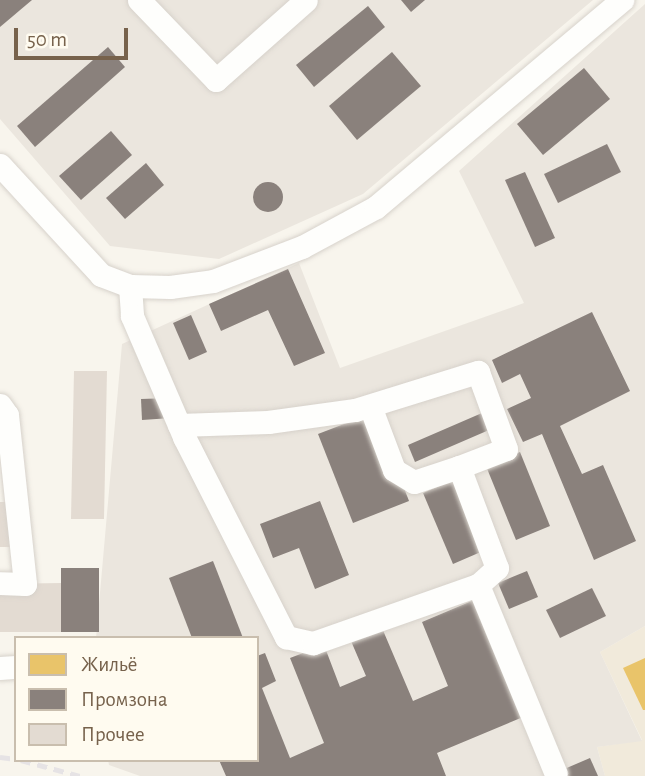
<!DOCTYPE html>
<meta charset="utf-8">
<style>
body{margin:0}
#map{position:relative;width:645px;height:776px;overflow:hidden;background:#f8f5ed;font-family:"Alegreya Sans",sans-serif}
div>[style]{position:absolute}
.residential>*{inset:0;background:#f1eadb}
.industrial>*{inset:0;background:#ebe6de}
.homes>*{inset:0;background:#e9c46a}
.industry>*{inset:0;background:#8a817c}
.round{border-radius:50%}
.building>*{inset:0;background:#e3dbd2}
.roads{filter:drop-shadow(0 0 2px #d7d2cb) drop-shadow(0 0 2px #d7d2cb)}
.minor>*{height:23px;margin:-11.5px;padding:0 11.5px;transform-origin:11.5px;border-radius:11.5px;background:#fefefc}
.rail>*{height:4.5px;margin-top:-2.25px;transform-origin:0;background:repeating-linear-gradient(90deg,#e6e3e5 0 10px,transparent 0 17px)}
span{translate:-50% -50%;white-space:nowrap;text-align:center;line-height:1.15;-webkit-text-stroke:7px #fffbf0;paint-order:stroke}
.legend{position:absolute;left:14px;top:636px;width:245px;height:126px;box-sizing:border-box;background:#fffbf0;border:2px solid #c9beae;margin:0;padding:9px 12px;list-style:none;font-size:21px;color:#77624c}
.legend li{display:flex;align-items:center;gap:14px;height:35px}
.legend b{width:35px;border:2px solid #c9beae}
.scale{position:absolute;left:14px;top:28px;width:114px;height:32px;box-sizing:border-box;border:4px solid #77624c;border-top:0;padding-left:9px;font-size:21px;line-height:24px;white-space:nowrap;color:#77624c;-webkit-text-stroke:5px #fffbf0;paint-order:stroke}
</style>
<div id="map">
<div class="residential">
<i style="clip-path:polygon(645px 626px,645px 776px,605px 776px,597px 747px,642px 740px,600px 652px)"></i>
</div>
<div class="industrial">
<i style="clip-path:polygon(0 0,593px 0,363px 194px,219px 259px,110px 246px,0 119px)"></i>
<i style="clip-path:polygon(645px 4px,645px 626px,600px 652px,642px 741px,597px 747px,605px 776px,140px 776px,109px 765px,108px 760px,257px 760px,257px 638px,96px 638px,122px 344px,299px 263px,340px 368px,524px 303px,459px 171px)"></i>
</div>
<div class="homes">
<i style="clip-path:polygon(645px 658px,645px 710px,643px 710px,623px 668px)"></i>
</div>
<div class="industry">
<i style="clip-path:polygon(0 0,32px 0,0 27px)"></i>
<i style="clip-path:polygon(401px 0,425px 0,411px 12px)"></i>
<i style="clip-path:polygon(368px 6px,385px 27px,314px 87px,296px 65px)"></i>
<i style="clip-path:polygon(108px 47px,125px 67px,35px 147px,17px 126px)"></i>
<i style="clip-path:polygon(392px 52px,421px 86px,357px 140px,329px 106px)"></i>
<i style="clip-path:polygon(584px 68px,610px 99px,543px 155px,517px 124px)"></i>
<i style="clip-path:polygon(111px 131px,132px 155px,81px 200px,59px 176px)"></i>
<i style="clip-path:polygon(607px 144px,621px 172px,558px 203px,544px 174px)"></i>
<i style="clip-path:polygon(146px 163px,164px 185px,125px 219px,106px 198px)"></i>
<i style="clip-path:polygon(525px 172px,555px 238px,535px 247px,505px 180px)"></i>
<i class="round" style="left:253px;top:182px;width:30px;height:30px"></i>
<i style="clip-path:polygon(288px 269px,325px 353px,294px 366px,268px 310px,221px 331px,209px 304px)"></i>
<i style="clip-path:polygon(592px 312px,630px 391px,560px 426px,582px 474px,603px 465px,636px 541px,594px 560px,542px 434px,523px 442px,507px 409px,531px 398px,520px 374px,502px 383px,492px 360px)"></i>
<i style="clip-path:polygon(191px 315px,207px 352px,189px 360px,173px 323px)"></i>
<i style="clip-path:polygon(170px 398px,171px 418px,142px 420px,141px 399px)"></i>
<i style="clip-path:polygon(375px 412px,409px 501px,353px 523px,318px 434px)"></i>
<i style="clip-path:polygon(482px 413px,489px 430px,415px 462px,408px 445px)"></i>
<i style="clip-path:polygon(520px 452px,550px 526px,516px 540px,486px 466px)"></i>
<i style="clip-path:polygon(460px 477px,490px 548px,453px 564px,423px 493px)"></i>
<i style="clip-path:polygon(320px 501px,349px 575px,315px 589px,299px 548px,273px 558px,260px 524px)"></i>
<i style="clip-path:polygon(213px 561px,243px 638px,192px 638px,169px 578px)"></i>
<i style="clip-path:polygon(61px 568px,99px 568px,99px 632px,61px 632px)"></i>
<i style="clip-path:polygon(527px 571px,538px 597px,509px 609px,498px 583px)"></i>
<i style="clip-path:polygon(592px 588px,606px 616px,560px 638px,546px 610px)"></i>
<i style="clip-path:polygon(474px 600px,523px 717px,437px 753px,446px 776px,226px 776px,219px 760px,257px 760px,257px 656px,265px 653px,276px 681px,262px 688px,290px 758px,324px 743px,290px 658px,324px 645px,340px 687px,366px 676px,351px 641px,382px 628px,413px 701px,448px 686px,422px 622px)"></i>
<i style="clip-path:polygon(590px 758px,598px 776px,548px 776px)"></i>
</div>
<div class="building">
<i style="clip-path:polygon(74px 371px,107px 371px,104px 519px,71px 519px)"></i>
<i style="clip-path:polygon(0 502px,17px 502px,17px 547px,0 547px)"></i>
<i style="clip-path:polygon(61px 583px,61px 632px,0 632px,0 584px)"></i>
</div>
<div class="roads">
<div class="minor">
<i style="left:139px;top:0;width:111px;rotate:46.1deg"></i>
<i style="left:216px;top:80px;width:120px;rotate:-41.6deg"></i>
<i style="left:0;top:165px;width:149px;rotate:47.4deg"></i>
<i style="left:101px;top:275px;width:31px;rotate:21deg"></i>
<i style="left:130px;top:286px;width:40px;rotate:1.4deg"></i>
<i style="left:170px;top:287px;width:43px;rotate:-7.9deg"></i>
<i style="left:213px;top:281px;width:95px;rotate:-20.9deg"></i>
<i style="left:302px;top:247px;width:84px;rotate:-28.4deg"></i>
<i style="left:376px;top:207px;width:322px;rotate:-40.1deg"></i>
<i style="left:130px;top:286px;width:30px;rotate:86deg"></i>
<i style="left:132px;top:316px;width:132px;rotate:66.7deg"></i>
<i style="left:184px;top:437px;width:225px;rotate:63deg"></i>
<i style="left:286px;top:637px;width:28px;rotate:13deg"></i>
<i style="left:313px;top:643px;width:175px;rotate:-19.4deg"></i>
<i style="left:478px;top:585px;width:204px;rotate:67.6deg"></i>
<i style="left:0;top:405px;width:12px;rotate:55deg"></i>
<i style="left:7px;top:415px;width:170px;rotate:83.9deg"></i>
<i style="left:25px;top:584px;width:25px;rotate:-178deg"></i>
<i style="left:370px;top:406px;width:68px;rotate:69.4deg"></i>
<i style="left:394px;top:470px;width:23px;rotate:31deg"></i>
<i style="left:414px;top:482px;width:47px;rotate:-18.4deg"></i>
<i style="left:179px;top:425px;width:89px;rotate:-1.9deg"></i>
<i style="left:268px;top:422px;width:88px;rotate:-7.9deg"></i>
<i style="left:355px;top:410px;width:129px;rotate:-17.2deg"></i>
<i style="left:478px;top:372px;width:82px;rotate:70deg"></i>
<i style="left:506px;top:449px;width:50px;rotate:159deg"></i>
<i style="left:459px;top:467px;width:108px;rotate:69.4deg"></i>
<i style="left:497px;top:568px;width:25px;rotate:138deg"></i>
<i style="left:0;top:668px;width:16px;rotate:-4deg"></i>
</div>
</div>
<div class="rail">
<i style="left:0;top:757px;width:16px;rotate:7deg"></i>
<i style="left:21px;top:760px;width:61px;rotate:15.2deg"></i>
</div>
<ul class="legend">
<li><b style="height:19px;background:#e9c46a"></b>Жильё</li>
<li><b style="height:19px;background:#8a817c"></b>Промзона</li>
<li><b style="height:19px;background:#e3dbd2"></b>Прочее</li>
</ul>
<div class="scale">50 m</div>
</div>
